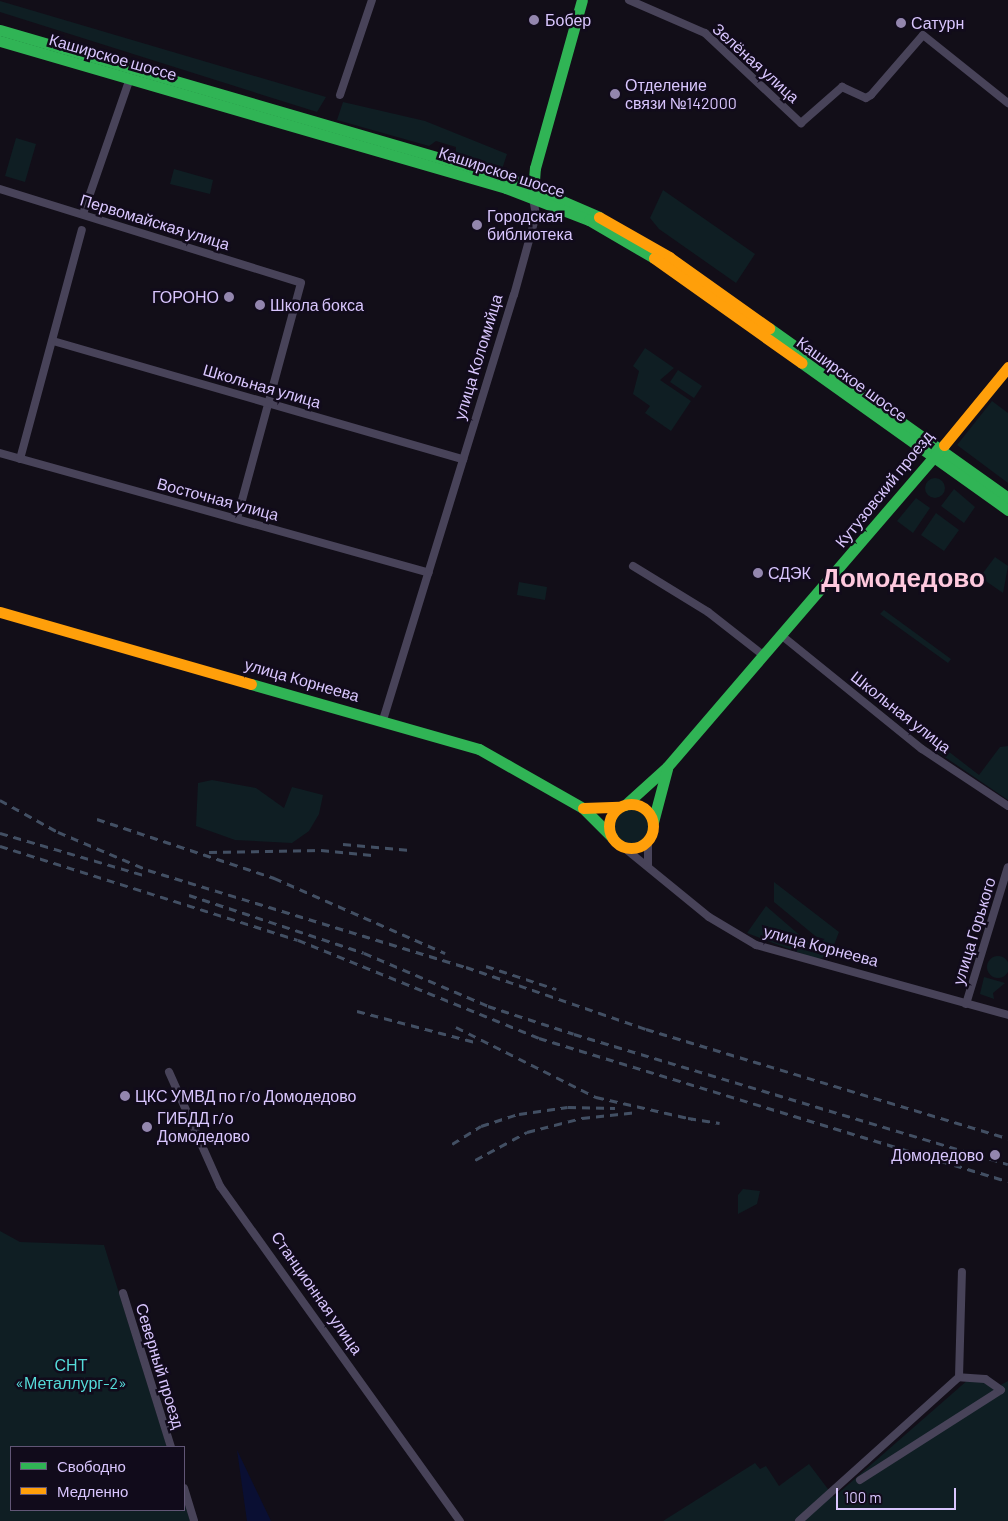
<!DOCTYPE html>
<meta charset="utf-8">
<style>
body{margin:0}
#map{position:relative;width:1008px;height:1521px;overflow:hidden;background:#120e18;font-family:Barlow,sans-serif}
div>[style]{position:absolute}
.green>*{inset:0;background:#0f1e23}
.round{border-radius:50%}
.water>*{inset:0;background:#0a0f33}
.street>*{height:8px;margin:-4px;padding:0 4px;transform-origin:4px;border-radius:4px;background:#484359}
.fast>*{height:11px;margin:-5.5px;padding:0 5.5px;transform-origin:5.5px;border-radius:5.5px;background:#30b455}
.slow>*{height:11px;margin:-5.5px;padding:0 5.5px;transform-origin:5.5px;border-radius:5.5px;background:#ff9f0a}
.slow>.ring{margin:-5.5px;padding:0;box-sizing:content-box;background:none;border:11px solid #ff9f0a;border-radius:50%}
.rail>*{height:2.5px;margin-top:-1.25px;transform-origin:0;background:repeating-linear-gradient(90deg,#424f63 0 8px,transparent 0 14px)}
.dots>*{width:14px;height:14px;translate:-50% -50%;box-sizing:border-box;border:2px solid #110b1b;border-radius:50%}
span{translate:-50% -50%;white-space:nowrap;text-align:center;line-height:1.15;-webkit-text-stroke:5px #110b1b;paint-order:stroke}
.poi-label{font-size:16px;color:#d9c6fe}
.left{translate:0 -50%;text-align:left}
.right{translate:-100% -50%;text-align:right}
.street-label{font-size:16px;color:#d9c6fe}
.park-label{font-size:16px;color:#55dbd9}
.town-label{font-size:26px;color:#fec8de;font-weight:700}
.legend{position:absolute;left:10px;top:1446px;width:175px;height:65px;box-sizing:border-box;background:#110b1b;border:1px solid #615676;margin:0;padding:6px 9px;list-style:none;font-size:15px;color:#d9c6fe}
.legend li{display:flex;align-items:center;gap:10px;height:25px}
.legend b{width:25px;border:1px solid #615676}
.scale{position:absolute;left:836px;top:1488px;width:120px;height:22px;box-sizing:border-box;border:2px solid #d9c6fe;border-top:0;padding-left:6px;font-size:15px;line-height:18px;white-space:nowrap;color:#d9c6fe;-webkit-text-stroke:4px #110b1b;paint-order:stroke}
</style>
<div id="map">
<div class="green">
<i style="clip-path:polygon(0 1px,326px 97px,317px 112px,0 12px)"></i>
<i style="clip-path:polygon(343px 102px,425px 121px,507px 154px,502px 169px,456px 156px,456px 147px,436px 141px,429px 146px,337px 120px)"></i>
<i style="clip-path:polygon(16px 138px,36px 144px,25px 182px,5px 176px)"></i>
<i style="clip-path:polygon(174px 169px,213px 180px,210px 194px,170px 184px)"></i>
<i style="clip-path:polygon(663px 190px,755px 254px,736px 283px,659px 229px,650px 218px)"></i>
<i style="clip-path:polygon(645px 348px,674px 368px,660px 380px,691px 401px,671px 431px,645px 413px,650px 406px,633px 394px,639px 371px,633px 366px)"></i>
<i style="clip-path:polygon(678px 370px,702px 386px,694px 398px,670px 382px)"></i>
<i style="clip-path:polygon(992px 401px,1008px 413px,1008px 483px,957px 445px)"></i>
<i class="round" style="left:925px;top:478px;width:20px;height:20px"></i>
<i style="clip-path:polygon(954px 489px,975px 507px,964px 523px,941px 506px)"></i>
<i style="clip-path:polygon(916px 498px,930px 508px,913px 533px,897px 521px)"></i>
<i style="clip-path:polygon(936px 513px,959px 530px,944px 551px,921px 535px)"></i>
<i style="clip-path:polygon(995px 557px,1008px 566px,1003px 593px,980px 577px)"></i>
<i style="clip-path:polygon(519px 582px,547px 587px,545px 600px,517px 595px)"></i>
<i style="clip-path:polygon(884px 610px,951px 659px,948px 663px,880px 614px)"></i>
<i style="clip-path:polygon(1008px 746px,1008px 800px,936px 751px,944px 748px,979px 775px,1000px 747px)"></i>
<i style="clip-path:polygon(212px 780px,256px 788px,284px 808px,292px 787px,323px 795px,319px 814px,309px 831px,292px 843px,235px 840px,196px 826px,198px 783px)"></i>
<i class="round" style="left:613px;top:808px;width:36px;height:36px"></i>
<i style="clip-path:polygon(774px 882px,839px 932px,829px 958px,816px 959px,747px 933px,766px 906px,818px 951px,825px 944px,774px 902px)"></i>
<i class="round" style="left:987px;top:956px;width:22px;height:22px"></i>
<i style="clip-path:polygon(984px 977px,1005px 983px,993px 993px,994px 999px,980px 994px)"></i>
<i style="clip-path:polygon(743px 1189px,760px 1191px,757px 1204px,738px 1214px,738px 1195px)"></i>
<i style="clip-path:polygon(0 1231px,20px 1242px,104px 1245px,167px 1447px,11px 1447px,11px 1510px,184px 1510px,184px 1501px,190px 1521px,0 1521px)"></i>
<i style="clip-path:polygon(969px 1379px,999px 1386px,1008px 1381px,1008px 1521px,663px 1521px,755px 1463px,760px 1469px,766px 1466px,779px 1486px,809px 1464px,834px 1497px)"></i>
</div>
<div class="water">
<i style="clip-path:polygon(237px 1450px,271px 1521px,247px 1521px)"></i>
</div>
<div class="street">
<i style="left:629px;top:0;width:83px;rotate:23.5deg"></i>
<i style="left:705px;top:33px;width:132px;rotate:43.2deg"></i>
<i style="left:801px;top:123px;width:55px;rotate:-41.3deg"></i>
<i style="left:842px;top:87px;width:26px;rotate:25deg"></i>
<i style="left:866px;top:98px;width:6px;rotate:-31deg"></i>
<i style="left:871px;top:95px;width:79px;rotate:-49.1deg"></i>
<i style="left:923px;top:35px;width:109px;rotate:38.7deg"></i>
<i style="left:340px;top:95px;width:100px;rotate:-71.4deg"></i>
<i style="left:0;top:189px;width:315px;rotate:17.3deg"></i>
<i style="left:301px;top:283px;width:244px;rotate:105.2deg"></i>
<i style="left:83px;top:214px;width:144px;rotate:-70.9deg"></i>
<i style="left:53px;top:341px;width:427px;rotate:16.1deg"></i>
<i style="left:0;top:453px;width:445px;rotate:15.6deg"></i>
<i style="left:20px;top:459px;width:237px;rotate:-74.9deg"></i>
<i style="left:633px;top:566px;width:88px;rotate:31.5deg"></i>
<i style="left:708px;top:612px;width:70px;rotate:38deg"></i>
<i style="left:781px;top:635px;width:181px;rotate:39deg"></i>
<i style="left:922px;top:749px;width:103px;rotate:33.5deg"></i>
<i style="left:383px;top:720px;width:445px;rotate:-72.9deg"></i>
<i style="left:514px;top:295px;width:83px;rotate:-74.6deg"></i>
<i style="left:536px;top:215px;width:17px;rotate:-100deg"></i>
<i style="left:622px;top:846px;width:112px;rotate:39.2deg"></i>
<i style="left:709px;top:917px;width:55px;rotate:30.8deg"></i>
<i style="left:756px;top:945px;width:262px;rotate:15.5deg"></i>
<i style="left:648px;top:866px;width:27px;rotate:-90deg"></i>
<i style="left:966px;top:1004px;width:143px;rotate:-73deg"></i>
<i style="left:169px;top:1072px;width:125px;rotate:65.9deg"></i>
<i style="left:220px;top:1186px;width:412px;rotate:54.4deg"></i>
<i style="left:123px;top:1293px;width:161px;rotate:72.7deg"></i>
<i style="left:860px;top:1480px;width:167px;rotate:-32.6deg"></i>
<i style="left:1001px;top:1390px;width:19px;rotate:-145deg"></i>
<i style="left:985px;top:1379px;width:26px;rotate:-176deg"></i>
<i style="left:184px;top:1488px;width:34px;rotate:73deg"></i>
<i style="left:799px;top:1521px;width:215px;rotate:-42deg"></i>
<i style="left:959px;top:1377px;width:105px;rotate:-88.4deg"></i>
</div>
<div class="fast">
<i style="left:0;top:30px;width:530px;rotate:16.21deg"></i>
<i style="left:509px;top:178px;width:98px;rotate:23.4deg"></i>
<i style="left:0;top:41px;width:527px;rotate:16.2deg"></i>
<i style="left:506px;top:188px;width:89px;rotate:21.1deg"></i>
<i style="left:589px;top:220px;width:75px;rotate:30.3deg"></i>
<i style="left:533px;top:195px;width:27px;rotate:-86deg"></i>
<i style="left:535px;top:168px;width:174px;rotate:-74.4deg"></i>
<i style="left:769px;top:328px;width:293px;rotate:35.4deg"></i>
<i style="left:802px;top:363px;width:253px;rotate:35.5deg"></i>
<i style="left:251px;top:684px;width:237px;rotate:15.9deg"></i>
<i style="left:479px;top:749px;width:120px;rotate:29.6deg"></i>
<i style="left:583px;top:808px;width:41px;rotate:45deg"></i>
<i style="left:625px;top:805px;width:57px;rotate:-42.1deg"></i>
<i style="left:667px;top:767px;width:425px;rotate:-49.3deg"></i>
<i style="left:653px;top:822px;width:55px;rotate:-75.2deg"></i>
</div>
<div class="slow">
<i style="left:599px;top:217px;width:81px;rotate:29.7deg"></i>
<i style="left:669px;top:257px;width:123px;rotate:35.4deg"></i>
<i style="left:654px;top:258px;width:181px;rotate:35.4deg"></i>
<i style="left:944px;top:445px;width:101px;rotate:-50.6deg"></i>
<i style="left:0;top:612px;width:261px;rotate:16deg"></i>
<i class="ring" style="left:609px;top:804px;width:33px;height:33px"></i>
<i style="left:583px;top:808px;width:36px;rotate:-2deg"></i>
</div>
<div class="rail">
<i style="left:0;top:800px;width:66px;rotate:28.9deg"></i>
<i style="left:58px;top:832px;width:98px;rotate:22.9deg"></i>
<i style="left:148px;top:870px;width:332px;rotate:17deg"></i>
<i style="left:466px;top:967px;width:190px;rotate:19deg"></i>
<i style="left:646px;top:1029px;width:378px;rotate:16.8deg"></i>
<i style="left:97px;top:819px;width:187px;rotate:18.4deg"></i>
<i style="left:274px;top:878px;width:187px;rotate:23.7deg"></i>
<i style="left:0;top:833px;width:150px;rotate:16.3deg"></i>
<i style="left:343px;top:844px;width:67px;rotate:5.1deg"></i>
<i style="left:0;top:846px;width:312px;rotate:17.5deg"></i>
<i style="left:298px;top:940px;width:260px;rotate:22.1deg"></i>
<i style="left:539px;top:1038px;width:490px;rotate:17deg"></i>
<i style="left:209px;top:852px;width:112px;rotate:-1deg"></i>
<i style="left:321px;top:850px;width:51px;rotate:5.6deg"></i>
<i style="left:189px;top:895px;width:184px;rotate:18.3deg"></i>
<i style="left:364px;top:953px;width:135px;rotate:23.1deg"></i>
<i style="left:488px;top:1006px;width:90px;rotate:18deg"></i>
<i style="left:574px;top:1034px;width:453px;rotate:16.7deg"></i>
<i style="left:486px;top:966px;width:74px;rotate:18.2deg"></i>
<i style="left:357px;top:1011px;width:122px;rotate:14.7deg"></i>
<i style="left:456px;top:1027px;width:157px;rotate:26.6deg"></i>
<i style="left:596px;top:1097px;width:99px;rotate:12.8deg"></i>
<i style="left:688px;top:1118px;width:32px;rotate:9deg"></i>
<i style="left:452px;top:1144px;width:34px;rotate:-32deg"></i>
<i style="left:481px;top:1126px;width:40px;rotate:-18deg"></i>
<i style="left:519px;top:1114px;width:49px;rotate:-8.1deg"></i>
<i style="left:568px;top:1107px;width:47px;rotate:1.2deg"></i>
<i style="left:475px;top:1160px;width:59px;rotate:-28.3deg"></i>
<i style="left:527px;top:1132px;width:57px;rotate:-14.3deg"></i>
<i style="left:582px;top:1118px;width:56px;rotate:-6.1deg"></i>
</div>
<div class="dots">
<i style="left:534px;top:20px;background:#9386ae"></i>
<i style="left:901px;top:23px;background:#9386ae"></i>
<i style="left:615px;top:94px;background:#9386ae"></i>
<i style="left:477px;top:225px;background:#9386ae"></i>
<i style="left:229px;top:297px;background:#9386ae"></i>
<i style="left:260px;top:305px;background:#9386ae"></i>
<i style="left:758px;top:573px;background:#9386ae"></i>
<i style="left:125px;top:1096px;background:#9386ae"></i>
<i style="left:147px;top:1127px;background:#9386ae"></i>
<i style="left:995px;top:1155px;background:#9386ae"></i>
</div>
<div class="poi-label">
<span class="left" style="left:545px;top:20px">Бобер</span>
<span class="left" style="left:911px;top:23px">Сатурн</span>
<span class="left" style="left:625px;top:94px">Отделение<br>связи №142000</span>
<span class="left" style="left:487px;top:225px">Городская<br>библиотека</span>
<span class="right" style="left:219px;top:297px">ГОРОНО</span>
<span class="left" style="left:270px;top:305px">Школа бокса</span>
<span class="left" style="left:768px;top:573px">СДЭК</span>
<span class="left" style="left:135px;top:1096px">ЦКС УМВД по г/о Домодедово</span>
<span class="left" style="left:157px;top:1127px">ГИБДД г/о<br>Домодедово</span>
<span class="right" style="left:984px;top:1155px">Домодедово</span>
</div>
<div class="street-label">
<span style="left:113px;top:57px;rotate:16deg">Каширское шоссе</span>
<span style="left:756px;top:63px;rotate:42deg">Зелёная улица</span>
<span style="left:502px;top:172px;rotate:18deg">Каширское шоссе</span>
<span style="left:155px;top:222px;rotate:17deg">Первомайская улица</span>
<span style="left:478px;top:357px;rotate:-73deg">улица Коломийца</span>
<span style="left:852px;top:379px;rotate:36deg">Каширское шоссе</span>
<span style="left:262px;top:386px;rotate:16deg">Школьная улица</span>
<span style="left:884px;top:489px;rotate:-51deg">Кутузовский проезд</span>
<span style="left:218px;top:499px;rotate:15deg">Восточная улица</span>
<span style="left:302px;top:680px;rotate:16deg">улица Корнеева</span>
<span style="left:901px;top:712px;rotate:38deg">Школьная улица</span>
<span style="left:974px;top:931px;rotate:-73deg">улица Горького</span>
<span style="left:821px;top:946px;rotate:15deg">улица Корнеева</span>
<span style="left:317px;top:1293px;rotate:55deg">Станционная улица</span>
<span style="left:160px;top:1366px;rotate:73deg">Северный проезд</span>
</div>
<div class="park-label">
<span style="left:71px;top:1374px">СНТ<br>«Металлург-2»</span>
</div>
<div class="town-label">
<span style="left:903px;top:577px">Домодедово</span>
</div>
<ul class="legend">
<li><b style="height:6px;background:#30b455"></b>Свободно</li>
<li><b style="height:6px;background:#ff9f0a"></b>Медленно</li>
</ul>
<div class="scale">100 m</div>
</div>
